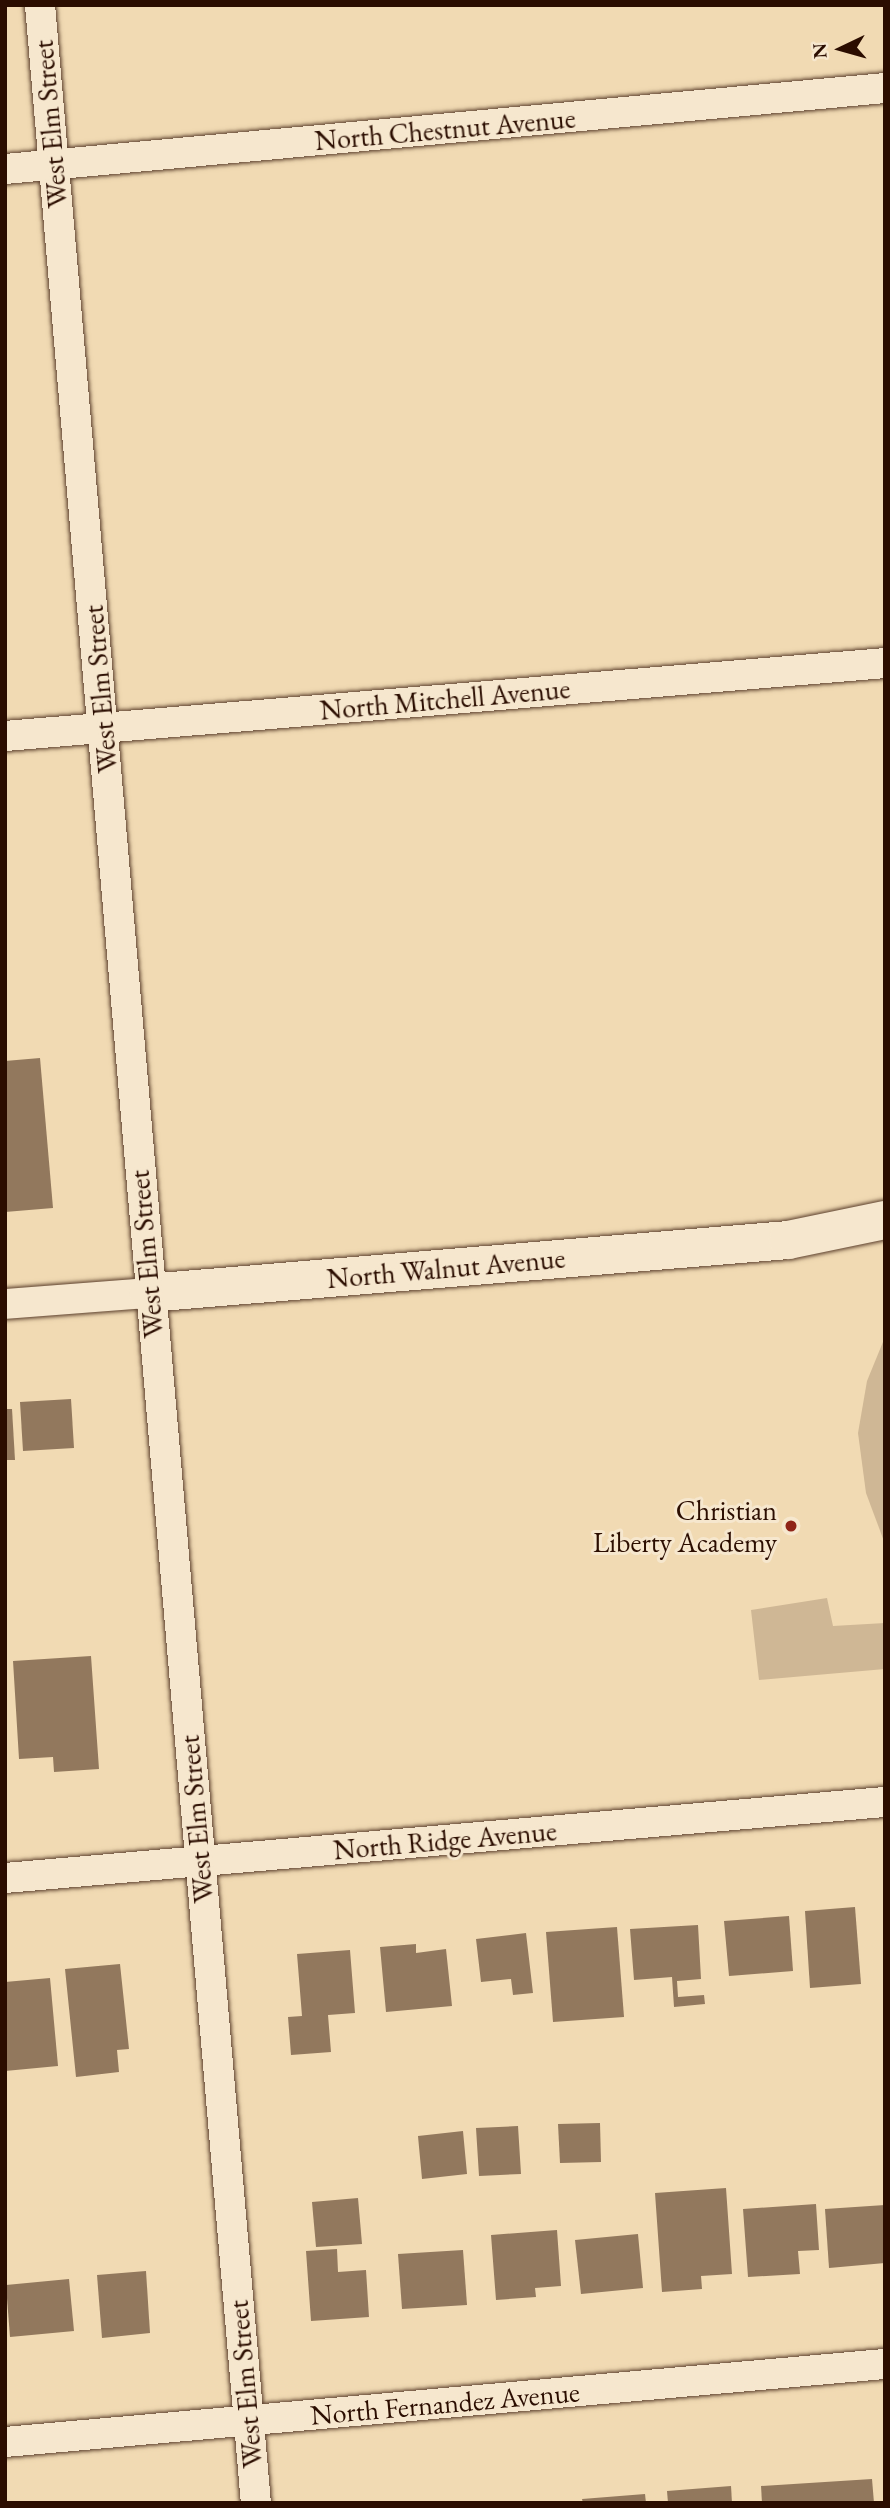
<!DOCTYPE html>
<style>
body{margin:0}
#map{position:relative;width:890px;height:2508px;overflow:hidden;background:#f1dab3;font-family:"EB Garamond",serif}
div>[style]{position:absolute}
.green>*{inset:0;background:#cfb795}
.building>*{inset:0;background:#92785d}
.roads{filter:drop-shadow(0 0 2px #5c402d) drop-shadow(0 0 2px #5c402d)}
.minor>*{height:30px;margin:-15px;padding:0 15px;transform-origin:15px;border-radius:15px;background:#f6e7ce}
.tertiary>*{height:38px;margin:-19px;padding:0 19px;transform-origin:19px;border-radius:19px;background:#f6e7ce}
.dots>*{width:19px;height:19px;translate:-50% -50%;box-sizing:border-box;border:4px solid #f6e7ce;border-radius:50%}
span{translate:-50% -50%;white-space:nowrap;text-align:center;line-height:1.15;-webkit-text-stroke:6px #f6e7ce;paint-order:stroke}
.street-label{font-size:28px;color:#2b0d00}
.poi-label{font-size:28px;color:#2b0d00}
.right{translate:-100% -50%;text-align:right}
.frame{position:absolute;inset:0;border:7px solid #2b0d00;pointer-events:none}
.north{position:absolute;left:806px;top:14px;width:70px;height:70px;-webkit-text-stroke:5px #f6e7ce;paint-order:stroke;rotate:265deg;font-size:19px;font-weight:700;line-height:28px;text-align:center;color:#2b0d00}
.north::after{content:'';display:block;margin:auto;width:24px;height:32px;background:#2b0d00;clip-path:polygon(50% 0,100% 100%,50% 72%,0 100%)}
</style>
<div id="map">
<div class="green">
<i style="clip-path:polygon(885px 1337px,885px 1544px,866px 1493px,858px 1433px,867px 1381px)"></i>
<i style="clip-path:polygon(827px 1598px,833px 1626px,885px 1623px,885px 1669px,759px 1680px,751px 1610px)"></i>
</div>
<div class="building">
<i style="clip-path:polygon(40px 1058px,53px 1208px,5px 1212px,5px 1061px)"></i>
<i style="clip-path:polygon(71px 1399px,74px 1448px,23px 1451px,20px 1402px)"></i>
<i style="clip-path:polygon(5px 1409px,12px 1409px,15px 1460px,5px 1460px)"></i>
<i style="clip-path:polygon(91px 1656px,99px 1769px,54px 1772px,53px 1757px,19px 1759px,13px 1661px)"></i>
<i style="clip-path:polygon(855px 1907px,861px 1984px,810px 1988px,805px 1911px)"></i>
<i style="clip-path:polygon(789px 1916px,793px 1971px,729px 1976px,724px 1921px)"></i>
<i style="clip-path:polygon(698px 1925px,701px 1979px,677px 1981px,678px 1997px,704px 1995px,705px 2004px,674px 2007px,672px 1977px,634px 1980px,630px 1929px)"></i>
<i style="clip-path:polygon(617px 1927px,624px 2017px,553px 2022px,546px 1932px)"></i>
<i style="clip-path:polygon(526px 1933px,533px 1993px,513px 1995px,511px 1979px,481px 1982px,476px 1939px)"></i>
<i style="clip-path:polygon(416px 1944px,416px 1953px,446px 1949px,452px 2006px,386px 2012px,380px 1947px)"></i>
<i style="clip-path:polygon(350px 1950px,355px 2013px,328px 2015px,331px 2052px,291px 2055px,288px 2017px,302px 2016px,297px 1954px)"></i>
<i style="clip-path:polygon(120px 1964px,129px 2049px,117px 2050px,119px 2072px,76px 2077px,65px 1969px)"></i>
<i style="clip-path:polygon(50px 1978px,58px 2066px,5px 2071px,5px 1982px)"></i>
<i style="clip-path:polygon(600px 2123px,601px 2162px,560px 2163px,558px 2124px)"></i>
<i style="clip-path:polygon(518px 2126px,521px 2174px,479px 2176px,476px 2128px)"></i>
<i style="clip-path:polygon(463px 2131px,467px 2174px,422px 2179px,418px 2136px)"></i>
<i style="clip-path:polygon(726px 2188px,732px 2274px,701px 2276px,702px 2289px,662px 2292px,655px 2193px)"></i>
<i style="clip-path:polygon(358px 2198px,362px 2244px,316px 2247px,312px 2202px)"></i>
<i style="clip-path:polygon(816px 2204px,819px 2250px,798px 2251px,800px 2274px,748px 2277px,743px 2209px)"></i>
<i style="clip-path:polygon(885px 2205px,885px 2263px,829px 2268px,825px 2209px)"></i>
<i style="clip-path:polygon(557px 2230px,561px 2286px,535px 2288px,536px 2297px,496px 2300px,491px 2235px)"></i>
<i style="clip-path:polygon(638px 2234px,643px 2288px,581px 2294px,575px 2240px)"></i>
<i style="clip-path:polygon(337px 2249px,338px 2272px,366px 2270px,369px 2317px,311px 2321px,306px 2251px)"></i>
<i style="clip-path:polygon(463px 2250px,467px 2305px,402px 2309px,398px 2254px)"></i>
<i style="clip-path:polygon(146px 2271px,150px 2333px,102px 2338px,97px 2275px)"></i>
<i style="clip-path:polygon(69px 2279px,74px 2331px,10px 2337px,6px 2285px)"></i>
<i style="clip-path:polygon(872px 2479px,874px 2503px,762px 2503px,761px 2486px)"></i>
<i style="clip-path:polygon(731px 2486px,732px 2503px,668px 2503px,667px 2491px)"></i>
<i style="clip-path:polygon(645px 2494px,646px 2503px,583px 2503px,582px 2499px)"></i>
</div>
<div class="roads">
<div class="minor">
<i style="left:40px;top:5px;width:2507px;rotate:85.06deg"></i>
<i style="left:5px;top:169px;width:884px;rotate:-5.26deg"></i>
<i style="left:5px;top:736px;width:883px;rotate:-4.74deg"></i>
<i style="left:5px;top:1304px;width:143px;rotate:-4.4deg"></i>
<i style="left:5px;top:1878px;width:883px;rotate:-4.94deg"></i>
<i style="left:5px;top:2442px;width:883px;rotate:-5.07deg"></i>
</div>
<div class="tertiary">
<i style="left:148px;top:1293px;width:642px;rotate:-4.73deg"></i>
<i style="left:788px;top:1240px;width:99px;rotate:-11.7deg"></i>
</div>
</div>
<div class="dots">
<i style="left:791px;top:1526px;background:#8f2418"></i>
</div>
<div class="street-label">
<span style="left:50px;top:124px;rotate:-95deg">West Elm Street</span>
<span style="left:445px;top:129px;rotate:-5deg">North Chestnut Avenue</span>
<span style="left:100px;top:689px;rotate:-95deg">West Elm Street</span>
<span style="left:445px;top:699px;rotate:-5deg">North Mitchell Avenue</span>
<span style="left:146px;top:1254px;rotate:-95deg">West Elm Street</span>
<span style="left:446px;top:1268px;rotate:-5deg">North Walnut Avenue</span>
<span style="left:196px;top:1819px;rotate:-95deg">West Elm Street</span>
<span style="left:445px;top:1840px;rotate:-5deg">North Ridge Avenue</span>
<span style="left:245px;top:2384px;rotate:-95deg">West Elm Street</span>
<span style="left:445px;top:2403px;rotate:-5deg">North Fernandez Avenue</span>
</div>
<div class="poi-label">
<span class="right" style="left:777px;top:1526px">Christian<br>Liberty Academy</span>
</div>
<div class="frame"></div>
<div class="north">N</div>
</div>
